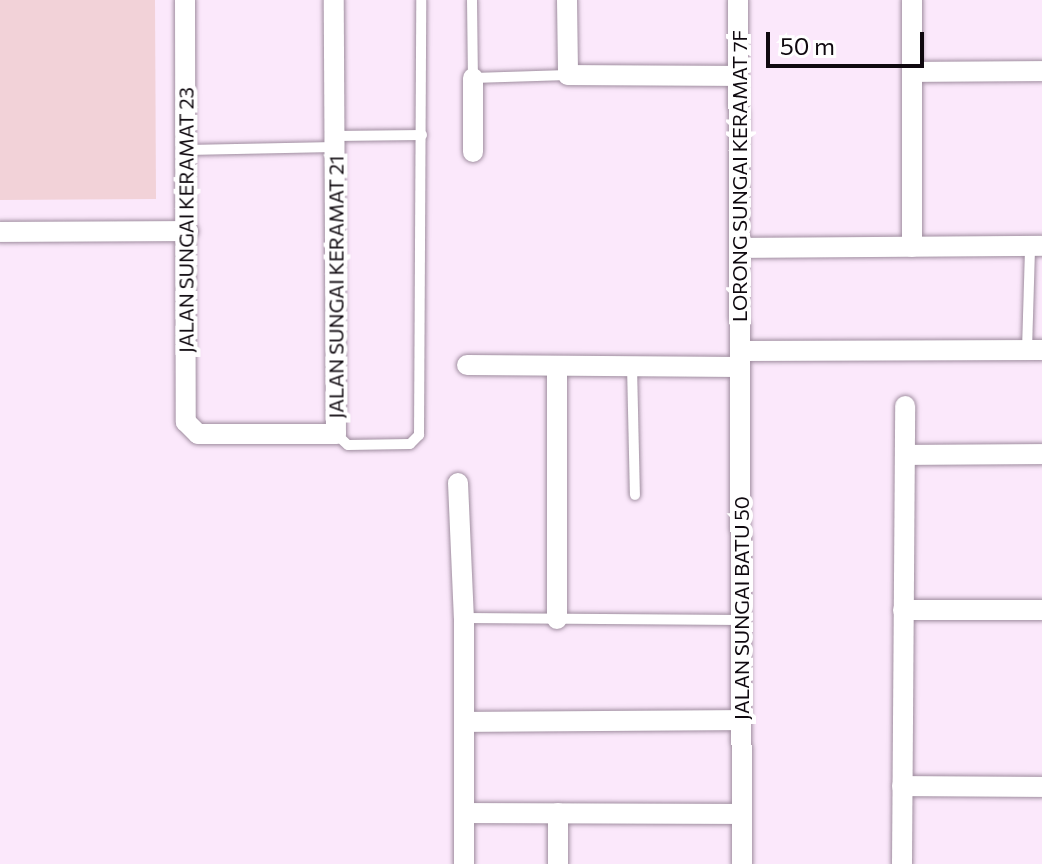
<!DOCTYPE html>
<style>
body{margin:0}
#map{position:relative;width:1042px;height:864px;overflow:hidden;background:#fbe8fb;font-family:Commissioner,sans-serif}
div>[style]{position:absolute}
.green>*{inset:0;background:#f2d2d8}
.roads{filter:drop-shadow(0 0 2px #9f8d9f) drop-shadow(0 0 2px #9f8d9f)}
.lane>*{height:10px;margin:-5px;padding:0 5px;transform-origin:5px;border-radius:5px;background:#fff}
.street>*{height:20px;margin:-10px;padding:0 10px;transform-origin:10px;border-radius:10px;background:#fff}
span{translate:-50% -50%;white-space:nowrap;text-align:center;line-height:1.15;-webkit-text-stroke:8px #fff;paint-order:stroke}
.street-label{font-size:20px;color:#0f090f}
.scale{position:absolute;left:766px;top:32px;width:158px;height:36px;box-sizing:border-box;border:4px solid #0f090f;border-top:0;padding-left:10px;font-size:24px;line-height:28px;white-space:nowrap;color:#0f090f;-webkit-text-stroke:6px #fff;paint-order:stroke}
</style>
<div id="map">
<div class="green">
<i style="clip-path:polygon(0 0,155px 0,156px 199px,0 200px)"></i>
</div>
<div class="roads">
<div class="lane">
<i style="left:472px;top:0;width:78px;rotate:89.3deg"></i>
<i style="left:473px;top:78px;width:95px;rotate:-1.8deg"></i>
<i style="left:335px;top:136px;width:87px;rotate:-0.7deg"></i>
<i style="left:187px;top:150px;width:148px;rotate:-1.2deg"></i>
<i style="left:1027px;top:350px;width:104px;rotate:-88.3deg"></i>
<i style="left:632px;top:366px;width:129px;rotate:88.7deg"></i>
<i style="left:336px;top:434px;width:16px;rotate:43deg"></i>
<i style="left:348px;top:445px;width:62px;rotate:-0.9deg"></i>
<i style="left:410px;top:444px;width:13px;rotate:-45deg"></i>
<i style="left:419px;top:435px;width:435px;rotate:-89.7deg"></i>
<i style="left:464px;top:618px;width:277px;rotate:0.4deg"></i>
</div>
<div class="street">
<i style="left:185px;top:0;width:422px;rotate:89.9deg"></i>
<i style="left:186px;top:422px;width:17px;rotate:45deg"></i>
<i style="left:198px;top:434px;width:138px"></i>
<i style="left:336px;top:434px;width:434px;rotate:-90.3deg"></i>
<i style="left:567px;top:0;width:75px;rotate:89.2deg"></i>
<i style="left:568px;top:75px;width:170px;rotate:0.3deg"></i>
<i style="left:738px;top:0;width:864px;rotate:89.73deg"></i>
<i style="left:912px;top:0;width:247px;rotate:90deg"></i>
<i style="left:912px;top:72px;width:130px;rotate:-0.4deg"></i>
<i style="left:473px;top:78px;width:74px;rotate:90deg"></i>
<i style="left:0;top:232px;width:188px;rotate:-0.3deg"></i>
<i style="left:739px;top:248px;width:303px;rotate:-0.4deg"></i>
<i style="left:740px;top:351px;width:302px;rotate:-0.2deg"></i>
<i style="left:467px;top:365px;width:273px;rotate:0.4deg"></i>
<i style="left:557px;top:366px;width:253px;rotate:90deg"></i>
<i style="left:905px;top:455px;width:137px;rotate:-0.4deg"></i>
<i style="left:458px;top:483px;width:135px;rotate:87.5deg"></i>
<i style="left:464px;top:618px;width:195px;rotate:90deg"></i>
<i style="left:464px;top:813px;width:278px;rotate:0.2deg"></i>
<i style="left:903px;top:610px;width:139px"></i>
<i style="left:464px;top:722px;width:277px;rotate:-0.4deg"></i>
<i style="left:902px;top:786px;width:140px;rotate:0.4deg"></i>
<i style="left:464px;top:813px;width:51px;rotate:90deg"></i>
<i style="left:558px;top:813px;width:51px;rotate:90deg"></i>
<i style="left:902px;top:864px;width:458px;rotate:-89.6deg"></i>
</div>
</div>
<div class="street-label">
<span style="left:739px;top:176px;rotate:-90deg">LORONG SUNGAI KERAMAT 7F</span>
<span style="left:186px;top:220px;rotate:-90deg">JALAN SUNGAI KERAMAT 23</span>
<span style="left:336px;top:287px;rotate:-90deg">JALAN SUNGAI KERAMAT 21</span>
<span style="left:741px;top:608px;rotate:-90deg">JALAN SUNGAI BATU 50</span>
</div>
<div class="scale">50 m</div>
</div>
